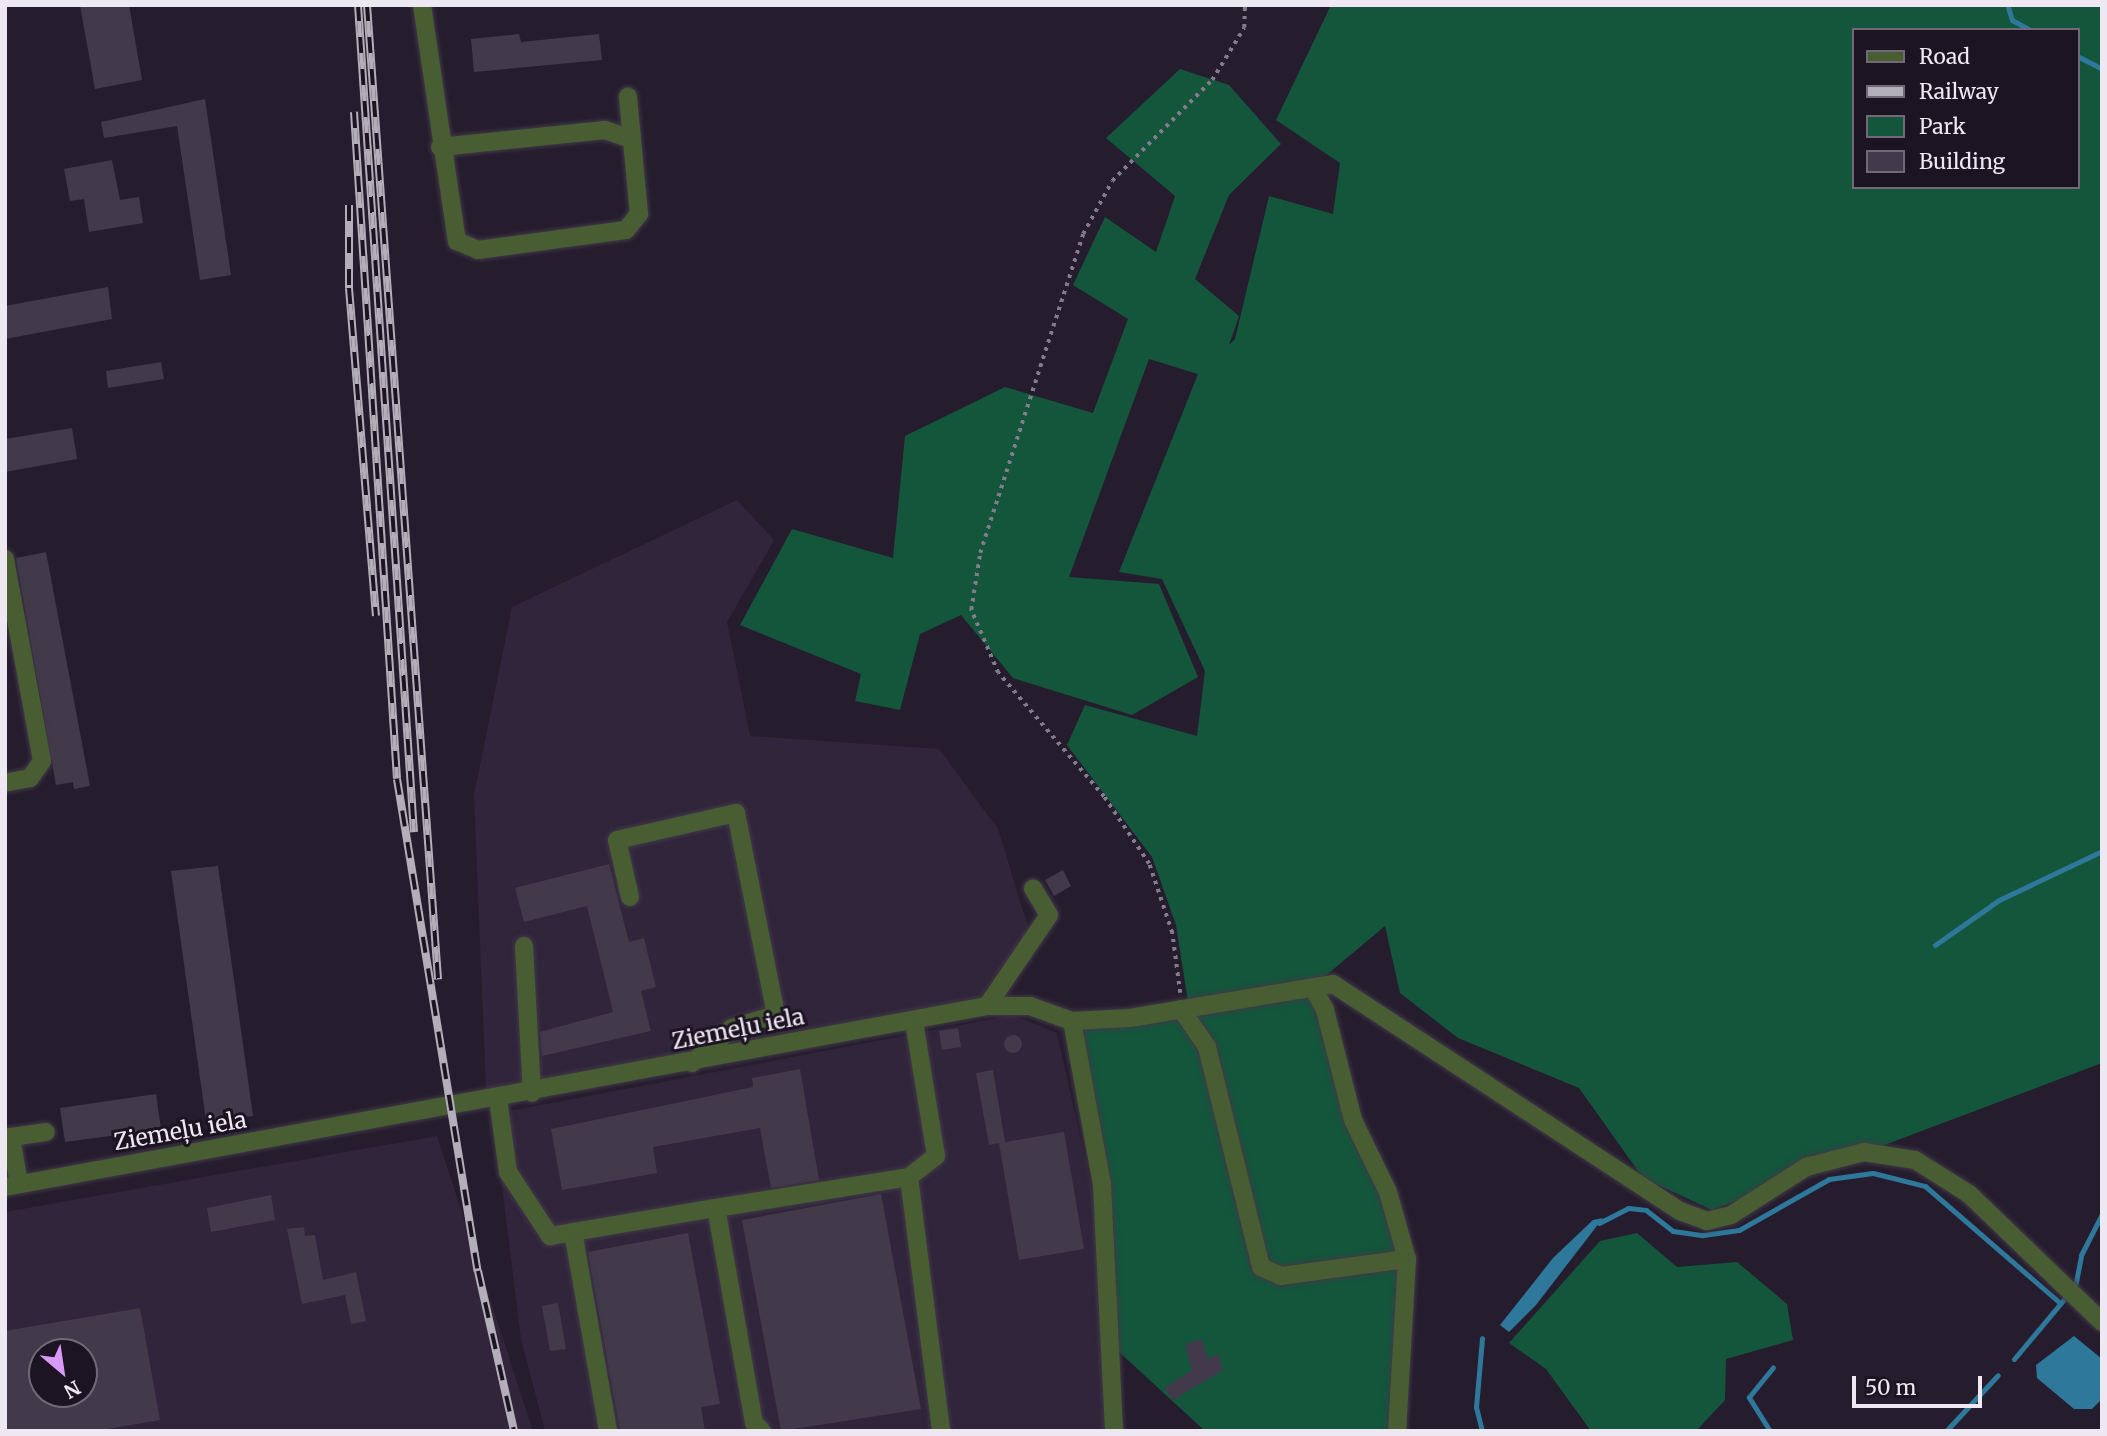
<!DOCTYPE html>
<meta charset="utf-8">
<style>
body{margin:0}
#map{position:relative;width:2107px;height:1436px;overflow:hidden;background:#251d2d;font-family:Merriweather,serif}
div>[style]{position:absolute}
.built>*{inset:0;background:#30253a}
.green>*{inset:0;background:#13563c}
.water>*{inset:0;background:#2e789b}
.stream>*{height:5px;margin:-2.5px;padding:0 2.5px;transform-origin:2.5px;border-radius:2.5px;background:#2e789b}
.building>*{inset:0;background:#423a4b}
.round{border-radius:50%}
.path>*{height:3.5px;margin-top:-1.75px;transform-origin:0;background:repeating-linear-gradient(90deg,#837c8a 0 3.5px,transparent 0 8.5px)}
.roads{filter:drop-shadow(0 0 2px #413949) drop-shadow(0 0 2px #413949)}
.minor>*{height:18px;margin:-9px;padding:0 9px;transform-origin:9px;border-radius:9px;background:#495d33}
.rail>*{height:8px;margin-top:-4px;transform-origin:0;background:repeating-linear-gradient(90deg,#1c1423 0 16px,#b4aeba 0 32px);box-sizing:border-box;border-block:2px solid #b4aeba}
span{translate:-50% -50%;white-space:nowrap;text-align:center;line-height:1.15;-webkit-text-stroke:6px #1c1423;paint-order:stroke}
.street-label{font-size:23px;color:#eee8f3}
.frame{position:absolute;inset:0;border:7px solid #eee8f3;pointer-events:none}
.legend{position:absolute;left:1852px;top:28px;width:228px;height:161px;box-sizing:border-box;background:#1c1423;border:2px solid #706976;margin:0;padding:9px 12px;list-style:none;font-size:21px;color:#eee8f3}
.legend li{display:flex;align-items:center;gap:14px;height:35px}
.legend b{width:35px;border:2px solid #706976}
.north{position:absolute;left:28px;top:1338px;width:70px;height:70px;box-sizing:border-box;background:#1c1423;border:2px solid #706976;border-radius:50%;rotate:151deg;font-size:19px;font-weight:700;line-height:28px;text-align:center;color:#eee8f3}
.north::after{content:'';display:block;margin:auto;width:24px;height:32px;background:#d99af7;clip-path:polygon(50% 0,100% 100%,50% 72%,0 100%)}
.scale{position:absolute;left:1852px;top:1376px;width:130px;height:32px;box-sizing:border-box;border:4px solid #eee8f3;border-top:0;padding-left:9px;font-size:21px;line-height:24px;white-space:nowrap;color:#eee8f3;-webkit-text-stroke:5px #1c1423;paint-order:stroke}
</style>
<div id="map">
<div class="built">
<i style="clip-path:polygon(737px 500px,774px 540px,727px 622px,750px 736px,939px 749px,998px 829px,1029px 930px,980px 997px,486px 1090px,474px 795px,512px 607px)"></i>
<i style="clip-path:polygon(1013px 1015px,1057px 1033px,1096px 1208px,1104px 1431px,545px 1431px,521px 1339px,493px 1114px)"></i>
<i style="clip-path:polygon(evenodd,437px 1136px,533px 1431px,5px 1431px,5px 1212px,437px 1136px,42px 1352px,84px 1352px,84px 1394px,42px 1394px,42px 1352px)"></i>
</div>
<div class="green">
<i style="clip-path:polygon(evenodd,1331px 5px,2102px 5px,2102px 1063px,1712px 1210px,1643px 1178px,1579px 1088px,1458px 1038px,1400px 993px,1385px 926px,1317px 983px,1410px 1266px,1399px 1431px,1205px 1431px,1118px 1351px,1113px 1219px,1080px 1029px,1188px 1002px,1176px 925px,1152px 857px,1067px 745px,1085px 705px,1197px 736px,1205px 671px,1162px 579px,1119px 572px,1198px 374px,1149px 359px,1069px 577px,1159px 584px,1198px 677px,1132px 715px,1013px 678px,961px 615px,920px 634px,900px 710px,855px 701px,861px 674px,740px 625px,792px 529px,893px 558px,905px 436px,1005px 387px,1093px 413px,1128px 319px,1073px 285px,1105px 217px,1156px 252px,1175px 196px,1106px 138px,1180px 69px,1229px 85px,1281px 144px,1229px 195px,1195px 279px,1239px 316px,1229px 345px,1235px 339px,1269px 196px,1333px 214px,1340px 163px,1276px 120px,1331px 5px,1853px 30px,2077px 30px,2077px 187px,1853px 187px,1853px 30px)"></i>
<i style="clip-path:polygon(1637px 1233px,1677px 1267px,1737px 1262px,1787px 1304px,1793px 1340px,1726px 1359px,1725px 1400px,1696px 1431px,1591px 1431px,1546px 1369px,1509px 1343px,1600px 1241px)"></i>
</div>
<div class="water">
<i style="clip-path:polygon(1603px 1218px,1536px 1305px,1509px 1332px,1500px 1325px,1553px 1258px,1593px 1220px)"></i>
<i style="clip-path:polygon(2074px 1336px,2102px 1359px,2102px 1399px,2092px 1409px,2074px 1409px,2037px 1378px,2036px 1365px)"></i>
</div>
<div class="stream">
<i style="left:2008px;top:7px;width:14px;rotate:73deg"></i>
<i style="left:2012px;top:20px;width:21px;rotate:29deg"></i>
<i style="left:2077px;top:56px;width:28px;rotate:27deg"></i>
<i style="left:1935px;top:945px;width:78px;rotate:-35.1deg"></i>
<i style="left:1999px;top:900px;width:114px;rotate:-25.4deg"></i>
<i style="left:1599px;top:1223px;width:33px;rotate:-27deg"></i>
<i style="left:1628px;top:1208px;width:18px;rotate:6deg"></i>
<i style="left:1646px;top:1210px;width:34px;rotate:38deg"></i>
<i style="left:1673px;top:1231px;width:30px;rotate:8deg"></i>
<i style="left:1703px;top:1235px;width:36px;rotate:-8deg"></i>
<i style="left:1739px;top:1230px;width:103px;rotate:-29.5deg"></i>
<i style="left:1829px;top:1179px;width:44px;rotate:-7.8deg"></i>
<i style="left:1873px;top:1173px;width:54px;rotate:14deg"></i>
<i style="left:1925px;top:1186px;width:179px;rotate:40.9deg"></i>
<i style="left:2075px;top:1287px;width:33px;rotate:-79deg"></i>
<i style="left:2081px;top:1255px;width:46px;rotate:-62.9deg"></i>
<i style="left:2014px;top:1359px;width:80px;rotate:-50.1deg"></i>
<i style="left:1482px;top:1431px;width:25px;rotate:-104deg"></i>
<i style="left:1476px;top:1407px;width:69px;rotate:-85deg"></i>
<i style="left:1770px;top:1431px;width:40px;rotate:-122deg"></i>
<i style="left:1749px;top:1397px;width:38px;rotate:-51deg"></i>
<i style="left:1946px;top:1431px;width:76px;rotate:-47.1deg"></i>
</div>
<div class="building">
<i style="clip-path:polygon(80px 5px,129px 5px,142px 80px,95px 89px)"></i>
<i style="clip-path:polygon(519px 34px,521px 42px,599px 34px,602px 60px,474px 72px,471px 39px)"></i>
<i style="clip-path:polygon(205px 99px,231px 275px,200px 280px,177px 126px,104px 138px,101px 122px)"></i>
<i style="clip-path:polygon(112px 160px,120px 200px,139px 197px,143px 223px,89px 232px,84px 199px,70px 201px,64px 169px)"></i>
<i style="clip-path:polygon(108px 287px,112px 319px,5px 339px,5px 306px)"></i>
<i style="clip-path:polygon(161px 362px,164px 379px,108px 388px,106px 371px)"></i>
<i style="clip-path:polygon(72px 428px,77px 459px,5px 472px,5px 439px)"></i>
<i style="clip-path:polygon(46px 552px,90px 786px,74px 789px,73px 782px,56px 785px,16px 558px)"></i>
<i style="clip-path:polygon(609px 864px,629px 942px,644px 938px,656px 987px,641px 991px,651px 1031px,542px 1056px,540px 1032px,613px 1012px,587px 906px,524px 922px,515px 888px)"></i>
<i style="clip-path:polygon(218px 866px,253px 1116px,206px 1121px,171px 871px)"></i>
<i style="clip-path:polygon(1063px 870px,1071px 886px,1054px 896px,1045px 880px)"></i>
<i style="clip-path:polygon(958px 1028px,961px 1047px,942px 1050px,939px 1031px)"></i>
<i class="round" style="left:1004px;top:1035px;width:18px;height:18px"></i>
<i style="clip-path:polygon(800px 1069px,819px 1180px,771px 1188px,760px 1128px,653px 1147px,657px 1173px,562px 1190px,551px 1129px,753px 1087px,752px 1078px)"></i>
<i style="clip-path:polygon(993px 1070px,1005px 1142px,1064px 1132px,1084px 1249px,1019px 1260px,999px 1143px,989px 1145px,976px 1073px)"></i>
<i style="clip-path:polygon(156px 1094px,161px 1129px,65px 1142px,60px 1108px)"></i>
<i style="clip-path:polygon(881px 1194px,921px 1409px,781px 1431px,742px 1220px)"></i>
<i style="clip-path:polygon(271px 1195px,275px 1220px,211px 1232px,207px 1208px)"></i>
<i style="clip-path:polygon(304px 1227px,305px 1236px,315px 1235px,323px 1280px,356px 1272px,366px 1321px,351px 1324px,345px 1295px,302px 1304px,287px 1229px)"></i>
<i style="clip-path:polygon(688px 1233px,720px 1404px,701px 1407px,705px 1431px,620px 1431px,588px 1252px)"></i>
<i style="clip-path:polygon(558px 1303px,566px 1349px,550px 1351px,542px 1306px)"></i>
<i style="clip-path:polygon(evenodd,140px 1308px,160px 1420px,95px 1431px,5px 1431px,5px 1331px,140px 1308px,42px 1352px,84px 1352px,84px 1394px,42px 1394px,42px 1352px)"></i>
<i style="clip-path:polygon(1202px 1339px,1208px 1359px,1218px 1354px,1223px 1370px,1173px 1400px,1164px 1388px,1192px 1370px,1185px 1344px)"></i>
</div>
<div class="path">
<i style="left:1180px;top:993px;width:61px;rotate:-97.6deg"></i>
<i style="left:1172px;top:933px;width:73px;rotate:-108.4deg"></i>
<i style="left:1149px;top:864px;width:81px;rotate:-123.9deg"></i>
<i style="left:1104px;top:797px;width:163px;rotate:-130.5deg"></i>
<i style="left:998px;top:673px;width:69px;rotate:-113.2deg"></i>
<i style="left:971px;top:610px;width:58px;rotate:-81deg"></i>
<i style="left:980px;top:553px;width:335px;rotate:-72.1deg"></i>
<i style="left:1083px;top:234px;width:60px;rotate:-61.3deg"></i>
<i style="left:1112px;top:181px;width:142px;rotate:-45.3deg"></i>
<i style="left:1212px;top:80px;width:61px;rotate:-58.4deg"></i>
<i style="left:1244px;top:28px;width:23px;rotate:-88deg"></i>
</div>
<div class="roads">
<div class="minor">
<i style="left:422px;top:5px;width:239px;rotate:81.6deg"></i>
<i style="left:457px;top:241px;width:23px;rotate:23deg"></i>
<i style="left:478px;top:250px;width:149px;rotate:-7.7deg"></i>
<i style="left:626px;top:230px;width:21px;rotate:-51deg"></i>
<i style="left:639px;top:214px;width:118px;rotate:-95.4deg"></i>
<i style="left:440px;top:147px;width:166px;rotate:-5.9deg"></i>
<i style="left:605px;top:130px;width:28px;rotate:19deg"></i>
<i style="left:5px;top:559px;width:205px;rotate:79.6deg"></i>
<i style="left:42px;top:761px;width:21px;rotate:125deg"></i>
<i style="left:30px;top:778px;width:25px;rotate:169deg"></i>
<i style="left:630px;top:897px;width:58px;rotate:-102.8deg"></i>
<i style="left:617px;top:840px;width:122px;rotate:-12.8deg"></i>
<i style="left:736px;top:813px;width:206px;rotate:78.8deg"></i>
<i style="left:776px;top:1015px;width:46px;rotate:163.5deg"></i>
<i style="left:732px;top:1028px;width:53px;rotate:138.8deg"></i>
<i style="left:524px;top:946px;width:147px;rotate:86.9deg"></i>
<i style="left:1313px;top:988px;width:25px;rotate:61deg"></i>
<i style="left:1325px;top:1010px;width:114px;rotate:75.7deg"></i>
<i style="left:1353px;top:1120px;width:80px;rotate:64.1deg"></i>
<i style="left:1388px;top:1192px;width:70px;rotate:74.2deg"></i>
<i style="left:1407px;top:1259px;width:172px;rotate:93.3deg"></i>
<i style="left:987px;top:1006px;width:110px;rotate:-55.7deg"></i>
<i style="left:1049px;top:915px;width:31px;rotate:-121deg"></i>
<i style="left:1181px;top:1009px;width:46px;rotate:55.6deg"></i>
<i style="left:1207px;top:1047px;width:227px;rotate:76.2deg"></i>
<i style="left:1261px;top:1267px;width:22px;rotate:24deg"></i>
<i style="left:1281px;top:1276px;width:127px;rotate:-7.7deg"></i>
<i style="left:1072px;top:1021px;width:58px;rotate:-3deg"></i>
<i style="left:1130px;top:1018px;width:206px;rotate:-9.5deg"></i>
<i style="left:1333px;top:984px;width:415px;rotate:33.2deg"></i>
<i style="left:1680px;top:1211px;width:29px;rotate:20deg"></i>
<i style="left:1707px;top:1221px;width:25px;rotate:-14deg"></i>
<i style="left:1731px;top:1215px;width:89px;rotate:-32.6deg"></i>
<i style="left:1806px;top:1167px;width:60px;rotate:-14.5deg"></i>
<i style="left:1864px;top:1152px;width:52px;rotate:8.9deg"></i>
<i style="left:1915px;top:1160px;width:64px;rotate:32.2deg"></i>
<i style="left:1969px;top:1194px;width:185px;rotate:43.9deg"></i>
<i style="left:498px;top:1099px;width:74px;rotate:82.2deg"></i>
<i style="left:508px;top:1172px;width:77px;rotate:56.7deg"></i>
<i style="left:550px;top:1236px;width:168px;rotate:-9.6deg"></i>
<i style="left:909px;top:1177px;width:256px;rotate:82.8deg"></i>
<i style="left:19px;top:1184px;width:48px;rotate:-99.7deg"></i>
<i style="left:11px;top:1137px;width:35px;rotate:-8deg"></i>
<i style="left:5px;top:1187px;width:999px;rotate:-10.44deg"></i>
<i style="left:987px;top:1006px;width:43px"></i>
<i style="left:1030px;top:1006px;width:45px;rotate:19.7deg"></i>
<i style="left:1072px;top:1021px;width:167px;rotate:79.6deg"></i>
<i style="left:1102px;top:1185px;width:246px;rotate:87.2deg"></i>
<i style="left:573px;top:1232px;width:202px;rotate:80deg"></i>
<i style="left:762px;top:1431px;width:11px;rotate:-135deg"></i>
<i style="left:754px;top:1423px;width:218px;rotate:-100deg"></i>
<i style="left:716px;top:1208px;width:195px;rotate:-9.1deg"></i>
<i style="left:909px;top:1177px;width:34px;rotate:-38deg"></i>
<i style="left:936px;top:1156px;width:137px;rotate:-99.3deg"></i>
</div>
</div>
<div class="rail">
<i style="left:358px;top:5px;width:829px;rotate:86.13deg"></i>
<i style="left:367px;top:5px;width:977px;rotate:85.83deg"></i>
<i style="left:354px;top:112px;width:668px;rotate:86.31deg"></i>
<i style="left:397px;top:779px;width:499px;rotate:80.7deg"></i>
<i style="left:478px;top:1271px;width:164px;rotate:77.3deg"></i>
<i style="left:349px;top:205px;width:83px;rotate:90deg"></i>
<i style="left:349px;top:288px;width:329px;rotate:85.3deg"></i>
</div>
<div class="street-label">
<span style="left:738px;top:1029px;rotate:-11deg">Ziemeļu iela</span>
<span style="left:180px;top:1131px;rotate:-10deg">Ziemeļu iela</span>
</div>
<div class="frame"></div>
<ul class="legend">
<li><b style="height:9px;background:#495d33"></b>Road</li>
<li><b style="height:9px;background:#b4aeba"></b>Railway</li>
<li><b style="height:19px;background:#13563c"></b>Park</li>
<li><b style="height:19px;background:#423a4b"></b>Building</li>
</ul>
<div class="north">N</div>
<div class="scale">50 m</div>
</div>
